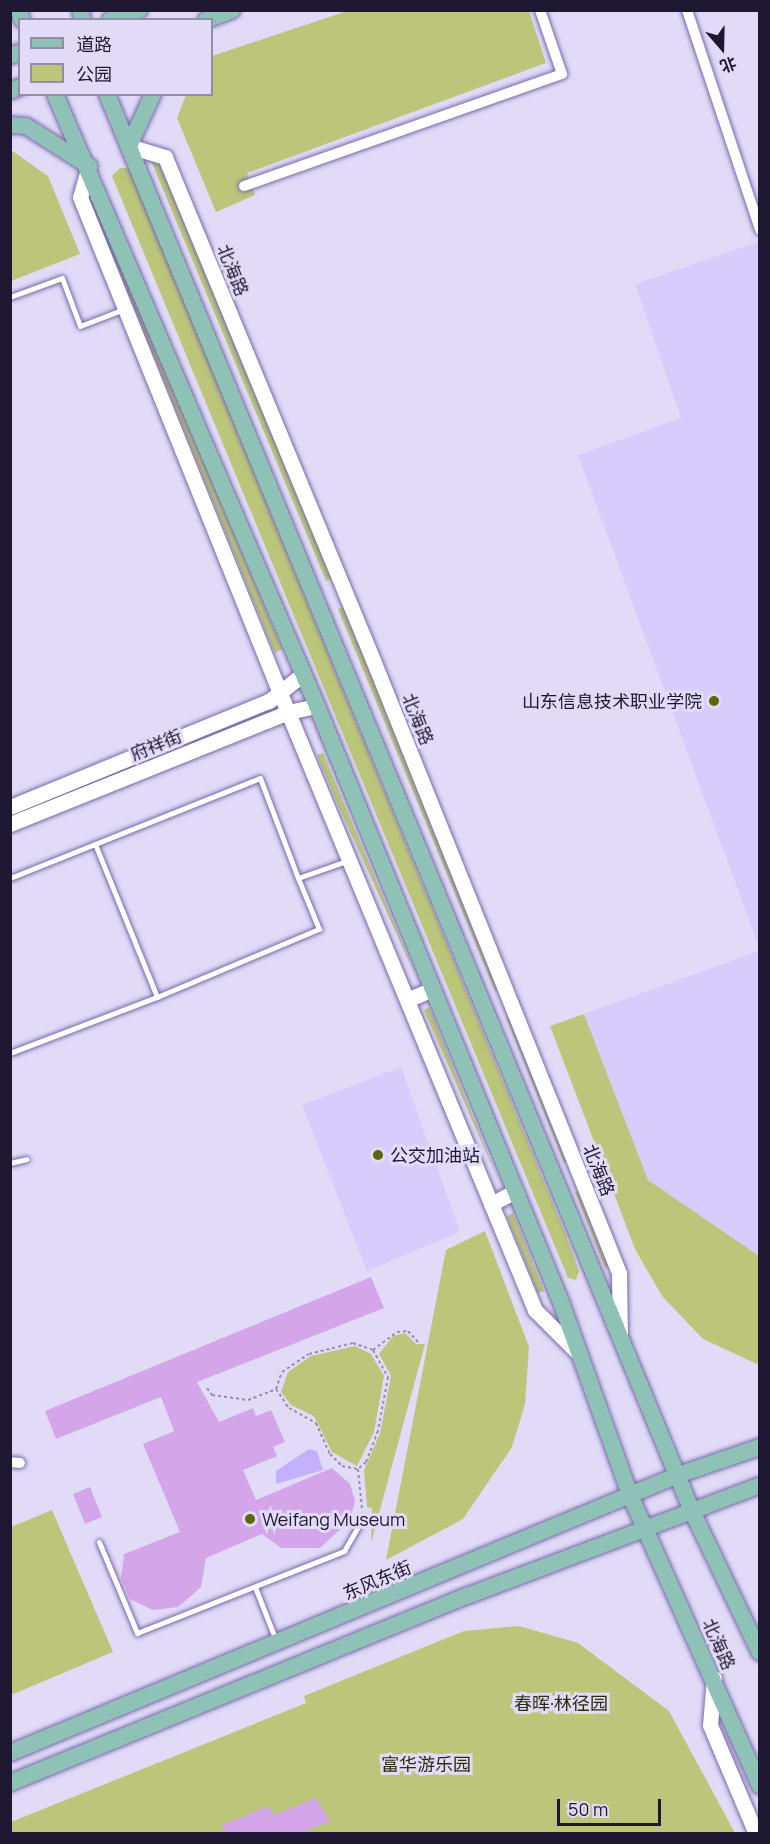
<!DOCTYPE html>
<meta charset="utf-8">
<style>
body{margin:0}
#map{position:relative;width:770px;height:1844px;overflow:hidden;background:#e1dbf8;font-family:Manrope,"Noto Sans SC",sans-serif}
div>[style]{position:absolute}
.built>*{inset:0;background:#d7ccfc}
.green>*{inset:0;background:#bbc67a}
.water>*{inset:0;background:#c4b1fd}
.building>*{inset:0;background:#d5a5ea}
.path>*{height:2px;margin-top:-1px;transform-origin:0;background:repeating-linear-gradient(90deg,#968fab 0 3px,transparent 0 6px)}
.roads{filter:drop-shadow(0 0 2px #7a68aa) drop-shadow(0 0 2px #7a68aa)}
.lane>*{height:5px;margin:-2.5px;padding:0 2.5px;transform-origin:2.5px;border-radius:2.5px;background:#fff}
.street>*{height:10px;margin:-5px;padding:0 5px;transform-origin:5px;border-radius:5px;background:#fff}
.secondary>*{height:15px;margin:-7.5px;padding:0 7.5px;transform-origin:7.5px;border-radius:7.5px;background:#fff}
.primary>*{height:16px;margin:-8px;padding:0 8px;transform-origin:8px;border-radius:8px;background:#8ec2b6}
.dots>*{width:16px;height:16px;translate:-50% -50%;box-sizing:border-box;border:3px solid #e1dbf8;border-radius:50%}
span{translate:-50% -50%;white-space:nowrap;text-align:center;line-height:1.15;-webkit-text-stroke:6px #e1dbf8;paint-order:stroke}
.street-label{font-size:18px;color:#1f1833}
.poi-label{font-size:18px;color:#1f1833}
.right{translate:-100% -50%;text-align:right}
.left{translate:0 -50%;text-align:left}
.park-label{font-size:18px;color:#2a2e0a}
.frame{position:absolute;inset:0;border:12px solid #1f1833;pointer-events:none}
.legend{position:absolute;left:18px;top:18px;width:195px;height:78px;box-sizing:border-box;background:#e1dbf8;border:2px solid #938da9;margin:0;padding:8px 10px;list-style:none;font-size:18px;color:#1f1833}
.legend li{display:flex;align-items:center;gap:12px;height:30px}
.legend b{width:30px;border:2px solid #938da9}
.north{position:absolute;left:692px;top:18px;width:60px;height:60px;-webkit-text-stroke:4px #e1dbf8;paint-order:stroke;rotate:160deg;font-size:16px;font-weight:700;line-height:24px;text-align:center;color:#1f1833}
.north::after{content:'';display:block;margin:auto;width:21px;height:27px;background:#1f1833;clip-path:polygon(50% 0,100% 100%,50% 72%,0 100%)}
.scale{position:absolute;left:557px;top:1799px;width:104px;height:27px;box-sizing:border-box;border:3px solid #1f1833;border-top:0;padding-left:8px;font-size:18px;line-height:21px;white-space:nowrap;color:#1f1833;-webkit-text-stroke:4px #e1dbf8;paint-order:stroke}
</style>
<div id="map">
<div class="built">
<i style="clip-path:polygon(759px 242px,760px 242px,759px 947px,578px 455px,681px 418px,635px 284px)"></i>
<i style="clip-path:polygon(759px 951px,759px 1256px,648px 1180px,584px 1014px)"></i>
<i style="clip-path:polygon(401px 1067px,460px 1232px,367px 1271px,302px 1105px)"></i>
</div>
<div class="green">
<i style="clip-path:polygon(347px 11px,529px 11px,546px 63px,247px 173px,255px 195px,216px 212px,177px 118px,186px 95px,212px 94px,212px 56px)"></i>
<i style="clip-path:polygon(11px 150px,48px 176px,80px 254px,11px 281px)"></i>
<i style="clip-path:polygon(155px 154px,333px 578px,326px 581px,149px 156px)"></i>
<i style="clip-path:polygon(120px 168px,129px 168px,566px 1235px,579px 1271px,576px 1280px,568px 1278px,112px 176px)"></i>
<i style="clip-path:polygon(85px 179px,282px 649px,275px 653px,82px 181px)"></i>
<i style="clip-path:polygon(344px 607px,501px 989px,495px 991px,338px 609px)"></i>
<i style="clip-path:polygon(323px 753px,418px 981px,338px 805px,317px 755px)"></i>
<i style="clip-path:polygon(429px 1007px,499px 1182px,424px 1010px)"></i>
<i style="clip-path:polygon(511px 1014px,570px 1161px,564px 1163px,506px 1017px)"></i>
<i style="clip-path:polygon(584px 1014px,648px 1180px,759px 1256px,759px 1365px,703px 1339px,662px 1296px,635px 1249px,550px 1026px)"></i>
<i style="clip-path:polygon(581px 1189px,612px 1266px,605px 1268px,575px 1192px)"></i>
<i style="clip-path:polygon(513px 1213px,544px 1291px,538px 1293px,507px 1216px)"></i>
<i style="clip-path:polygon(485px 1231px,529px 1347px,525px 1404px,512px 1447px,463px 1519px,386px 1560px,446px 1250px)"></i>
<i style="clip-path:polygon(405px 1333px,416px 1344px,425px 1344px,371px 1543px,372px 1508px,367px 1507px,364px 1470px,380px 1433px,391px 1376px,379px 1354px,393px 1336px)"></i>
<i style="clip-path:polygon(355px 1346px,371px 1354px,384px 1376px,374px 1432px,357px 1466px,332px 1452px,314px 1416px,291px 1405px,281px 1392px,288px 1372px,311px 1356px)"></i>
<i style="clip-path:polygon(52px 1510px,113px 1652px,11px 1695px,11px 1527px)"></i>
<i style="clip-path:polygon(519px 1626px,578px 1643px,669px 1711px,735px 1833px,11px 1834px,11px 1822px,306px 1703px,304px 1696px,464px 1631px)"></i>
</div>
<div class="water">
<i style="clip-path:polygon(309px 1449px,317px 1451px,323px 1470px,276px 1484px,276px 1471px)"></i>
</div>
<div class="building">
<i style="clip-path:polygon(371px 1277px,384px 1308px,197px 1382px,219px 1422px,253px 1408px,256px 1416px,271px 1410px,285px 1442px,273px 1447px,277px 1456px,243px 1470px,256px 1500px,332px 1468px,350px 1484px,355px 1501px,350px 1520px,320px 1548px,281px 1548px,262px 1534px,206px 1558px,201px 1587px,178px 1607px,153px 1610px,130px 1599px,121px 1578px,124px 1554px,180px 1532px,143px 1444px,174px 1431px,161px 1397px,56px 1439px,45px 1411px)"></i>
<i style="clip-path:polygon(90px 1487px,102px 1517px,85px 1524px,73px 1494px)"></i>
<i style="clip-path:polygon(316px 1798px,330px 1821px,300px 1833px,227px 1833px,222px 1825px,269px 1806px,274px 1815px)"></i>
</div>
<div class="path">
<i style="left:373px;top:1350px;width:30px;rotate:-37deg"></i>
<i style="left:397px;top:1332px;width:11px;rotate:-5deg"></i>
<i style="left:408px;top:1331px;width:15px;rotate:48deg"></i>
<i style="left:207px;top:1388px;width:9px;rotate:54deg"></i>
<i style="left:212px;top:1395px;width:36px;rotate:8deg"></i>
<i style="left:248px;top:1400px;width:30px;rotate:-21deg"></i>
<i style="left:276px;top:1389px;width:18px;rotate:-71deg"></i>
<i style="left:282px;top:1372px;width:32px;rotate:-34deg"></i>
<i style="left:309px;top:1354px;width:45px;rotate:-14deg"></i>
<i style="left:353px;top:1343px;width:21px;rotate:19deg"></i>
<i style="left:373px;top:1350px;width:31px;rotate:61deg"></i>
<i style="left:388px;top:1377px;width:55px;rotate:100.5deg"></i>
<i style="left:378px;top:1431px;width:33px;rotate:111deg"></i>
<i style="left:366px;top:1462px;width:11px;rotate:139deg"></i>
<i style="left:358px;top:1469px;width:40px;rotate:84.3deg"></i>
<i style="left:276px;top:1389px;width:23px;rotate:56deg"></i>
<i style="left:289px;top:1408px;width:31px;rotate:29deg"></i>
<i style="left:316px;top:1423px;width:34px;rotate:66deg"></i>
<i style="left:330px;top:1454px;width:17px;rotate:45deg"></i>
<i style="left:342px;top:1466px;width:16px;rotate:11deg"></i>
</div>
<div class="roads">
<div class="lane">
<i style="left:10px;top:297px;width:55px;rotate:-20.1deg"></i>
<i style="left:62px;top:278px;width:51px;rotate:69.4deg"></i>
<i style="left:80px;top:326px;width:45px;rotate:-20.9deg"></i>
<i style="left:95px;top:844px;width:165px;rotate:67.9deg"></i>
<i style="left:157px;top:997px;width:176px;rotate:-22.8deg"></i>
<i style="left:319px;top:929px;width:55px;rotate:-112.4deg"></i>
<i style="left:10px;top:878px;width:269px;rotate:-21.8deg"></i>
<i style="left:260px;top:778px;width:107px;rotate:69.2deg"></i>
<i style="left:298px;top:878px;width:54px;rotate:-19.4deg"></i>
<i style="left:10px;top:1053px;width:157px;rotate:-20.9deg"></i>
<i style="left:10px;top:1163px;width:17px;rotate:-13deg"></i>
<i style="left:99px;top:1542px;width:99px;rotate:67.3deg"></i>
<i style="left:137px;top:1633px;width:223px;rotate:-21.6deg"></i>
<i style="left:344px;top:1551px;width:38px;rotate:-60deg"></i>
<i style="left:255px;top:1587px;width:55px;rotate:68.6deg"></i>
</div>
<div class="street">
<i style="left:687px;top:10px;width:232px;rotate:71.6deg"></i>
<i style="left:244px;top:186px;width:337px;rotate:-19.4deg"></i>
<i style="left:562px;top:74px;width:68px;rotate:-109deg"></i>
<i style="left:10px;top:1462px;width:10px;rotate:6deg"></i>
</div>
<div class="secondary">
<i style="left:129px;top:146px;width:38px;rotate:17deg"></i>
<i style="left:165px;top:157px;width:544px;rotate:67.53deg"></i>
<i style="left:373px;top:660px;width:661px;rotate:68.13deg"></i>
<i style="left:619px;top:1273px;width:61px;rotate:89.1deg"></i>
<i style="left:89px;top:166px;width:32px;rotate:106deg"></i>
<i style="left:80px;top:197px;width:535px;rotate:68.04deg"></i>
<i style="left:280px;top:693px;width:668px;rotate:67.55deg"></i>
<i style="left:535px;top:1310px;width:59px;rotate:45deg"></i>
<i style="left:10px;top:807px;width:280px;rotate:-22.3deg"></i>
<i style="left:269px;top:701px;width:43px;rotate:-38.5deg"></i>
<i style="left:10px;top:824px;width:300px;rotate:-21.9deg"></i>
<i style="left:288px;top:712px;width:30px;rotate:-12deg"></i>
<i style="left:409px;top:999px;width:26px;rotate:-23deg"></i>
<i style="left:491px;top:1204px;width:27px;rotate:-28deg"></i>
<i style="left:714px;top:1678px;width:47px;rotate:94.9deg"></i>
<i style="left:710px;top:1725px;width:118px;rotate:67.1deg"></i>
</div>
<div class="primary">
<i style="left:19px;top:10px;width:10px;rotate:73deg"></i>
<i style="left:80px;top:10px;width:10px;rotate:73deg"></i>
<i style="left:110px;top:20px;width:31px;rotate:-19deg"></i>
<i style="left:206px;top:20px;width:28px;rotate:-21deg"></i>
<i style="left:10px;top:56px;width:11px;rotate:-22deg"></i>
<i style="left:10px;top:91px;width:11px;rotate:-22deg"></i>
<i style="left:55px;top:94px;width:666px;rotate:66.82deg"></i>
<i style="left:317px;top:706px;width:644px;rotate:67.74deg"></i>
<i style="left:561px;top:1302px;width:205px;rotate:70.3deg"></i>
<i style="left:630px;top:1495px;width:319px;rotate:65.9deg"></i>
<i style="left:107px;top:94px;width:1533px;rotate:67.57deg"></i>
<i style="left:692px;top:1511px;width:157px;rotate:64.4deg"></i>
<i style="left:10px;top:125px;width:16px;rotate:4deg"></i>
<i style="left:26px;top:126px;width:75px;rotate:32.4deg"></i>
<i style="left:129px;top:146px;width:57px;rotate:-65.2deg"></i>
<i style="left:10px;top:1753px;width:724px;rotate:-22.6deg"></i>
<i style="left:678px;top:1475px;width:87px;rotate:-18.9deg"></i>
<i style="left:10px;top:1783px;width:494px;rotate:-22.3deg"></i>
<i style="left:467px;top:1596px;width:313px;rotate:-20.7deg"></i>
</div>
</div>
<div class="dots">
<i style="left:714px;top:701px;background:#5e6607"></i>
<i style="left:378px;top:1155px;background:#5e6607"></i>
<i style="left:250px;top:1519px;background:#5e6607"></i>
</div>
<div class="street-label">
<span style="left:233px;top:270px;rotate:68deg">北海路</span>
<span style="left:418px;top:719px;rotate:68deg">北海路</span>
<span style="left:156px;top:745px;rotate:-22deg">府祥街</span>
<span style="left:599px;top:1170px;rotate:68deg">北海路</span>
<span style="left:377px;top:1580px;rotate:-23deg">东风东街</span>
<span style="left:719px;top:1644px;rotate:66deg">北海路</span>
</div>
<div class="poi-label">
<span class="right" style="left:702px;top:701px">山东信息技术职业学院</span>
<span class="left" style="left:390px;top:1155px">公交加油站</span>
<span class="left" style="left:262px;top:1519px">Weifang Museum</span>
</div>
<div class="park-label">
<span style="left:561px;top:1703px">春晖·林径园</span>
<span style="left:426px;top:1764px">富华游乐园</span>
</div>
<div class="frame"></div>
<ul class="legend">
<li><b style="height:8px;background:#8ec2b6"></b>道路</li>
<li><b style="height:16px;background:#bbc67a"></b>公园</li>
</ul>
<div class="north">北</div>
<div class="scale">50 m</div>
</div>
